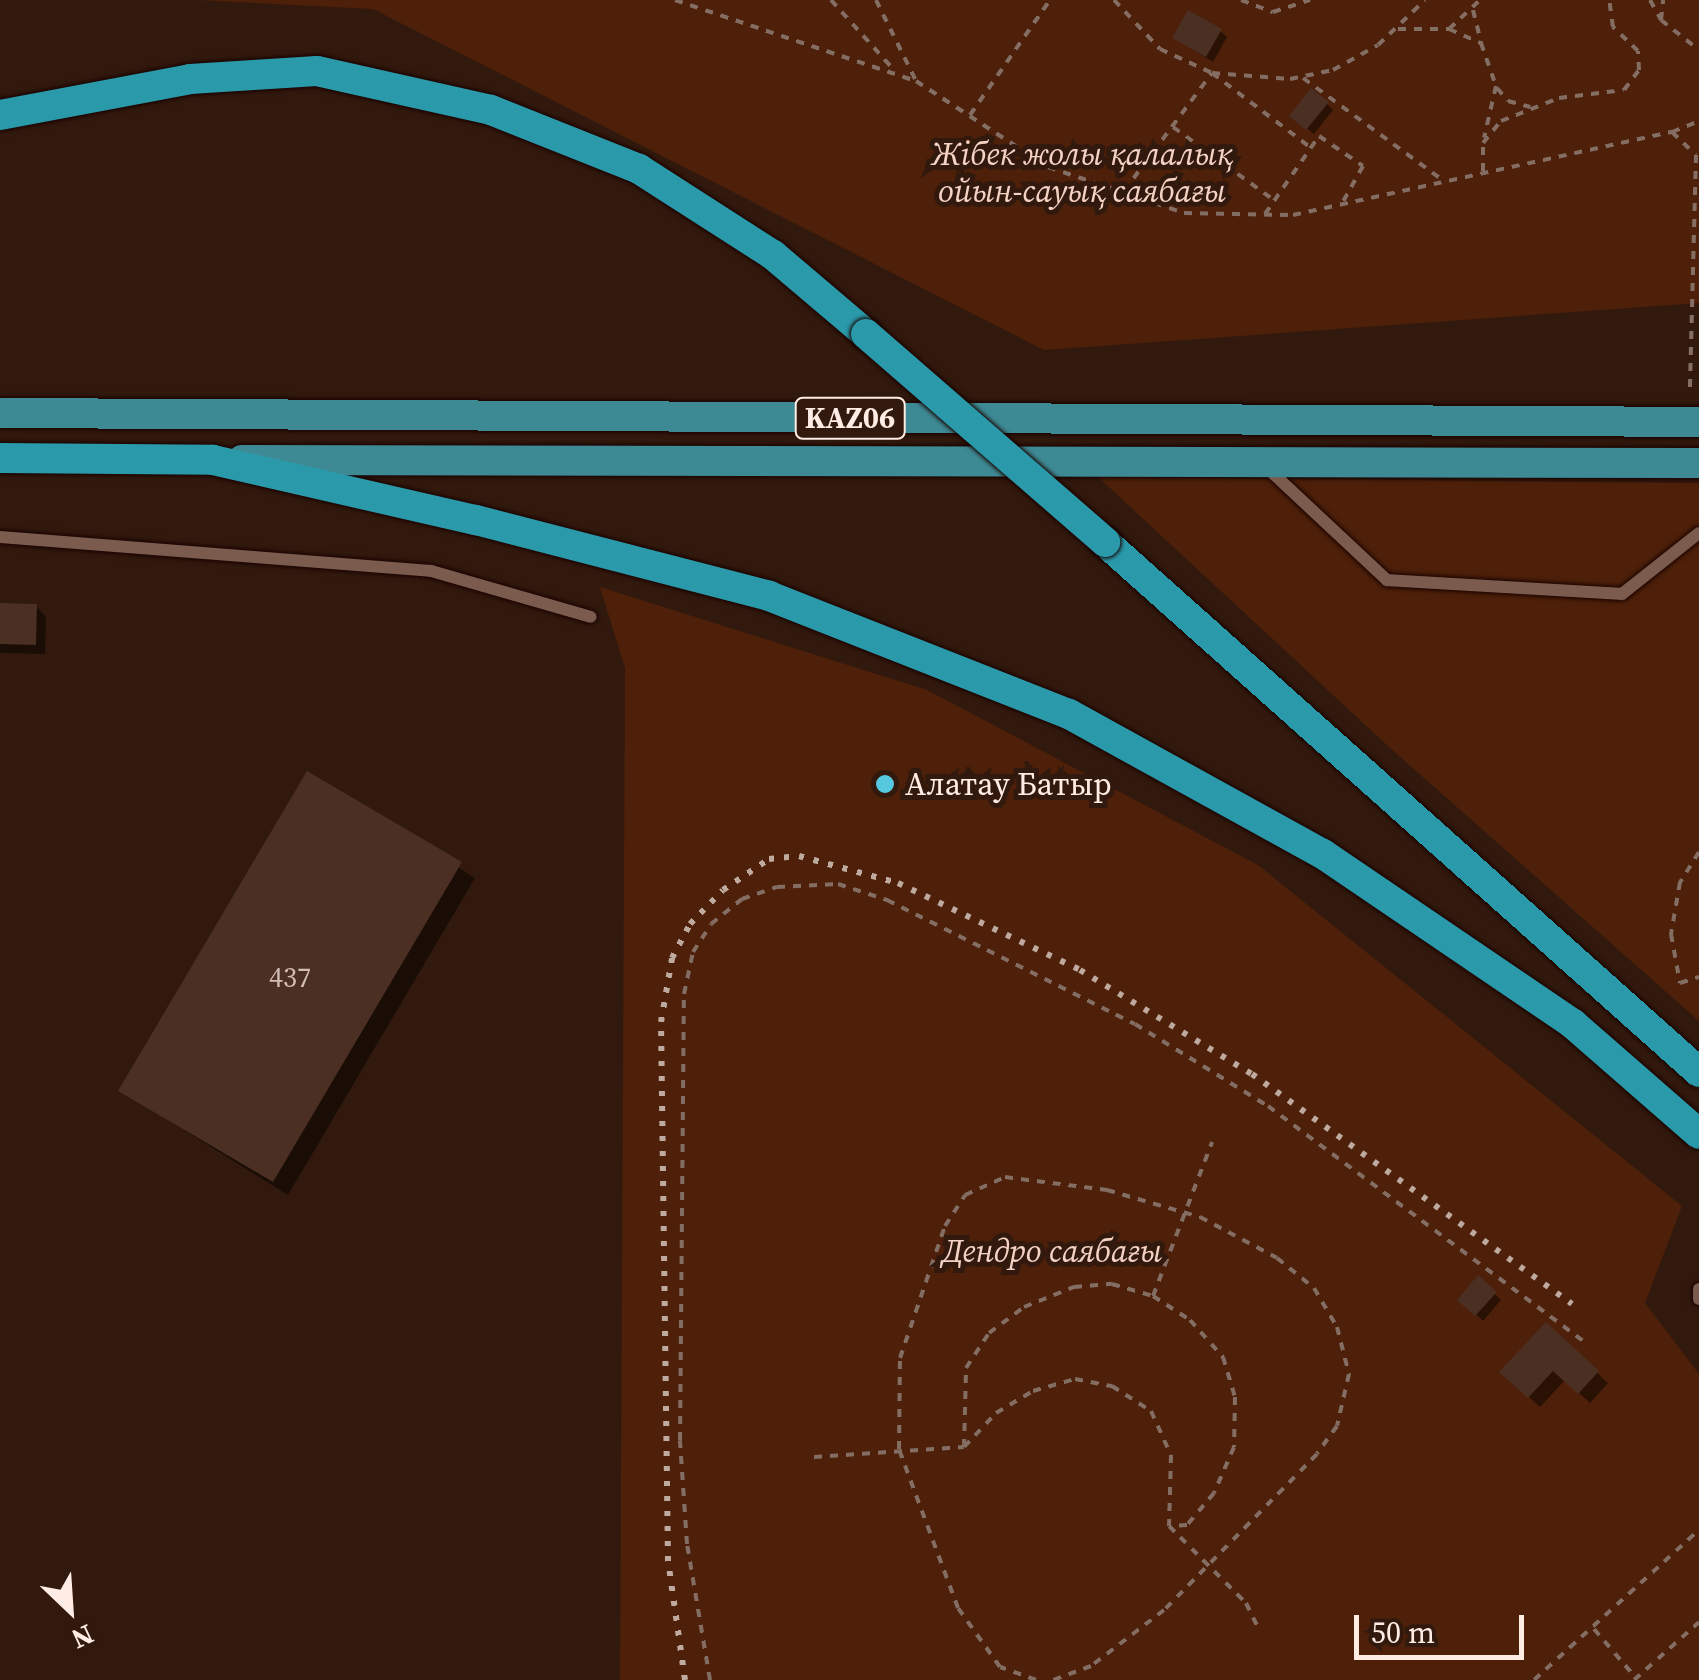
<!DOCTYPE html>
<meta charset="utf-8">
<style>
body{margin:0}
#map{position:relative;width:1699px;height:1680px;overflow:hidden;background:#32190d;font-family:"Source Serif 4",serif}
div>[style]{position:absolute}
.green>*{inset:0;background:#4e2009}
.shadow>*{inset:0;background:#0007}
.building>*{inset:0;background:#4b2f23}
.path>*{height:4px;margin-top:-2px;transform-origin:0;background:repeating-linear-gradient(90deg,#846e63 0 8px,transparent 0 16px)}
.roads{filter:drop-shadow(0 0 2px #190300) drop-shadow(0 0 2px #190300)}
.service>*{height:12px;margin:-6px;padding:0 6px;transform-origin:6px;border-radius:6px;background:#7b5b4e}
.primary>*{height:30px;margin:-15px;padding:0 15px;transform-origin:15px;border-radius:15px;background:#3e8a94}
.trunk>*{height:30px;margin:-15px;padding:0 15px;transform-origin:15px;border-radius:15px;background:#2a9aab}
.rail>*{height:6px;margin-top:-3px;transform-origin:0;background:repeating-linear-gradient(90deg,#bfaaa0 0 5px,transparent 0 15px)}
.bridges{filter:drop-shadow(0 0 2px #190300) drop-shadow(0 0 2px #190300)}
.trunk-bridge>*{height:30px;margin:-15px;padding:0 15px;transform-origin:15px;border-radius:15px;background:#2a9aab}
.dots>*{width:28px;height:28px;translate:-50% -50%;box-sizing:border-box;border:5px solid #32190d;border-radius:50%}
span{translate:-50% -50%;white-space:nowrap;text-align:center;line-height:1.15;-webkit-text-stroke:10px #32190d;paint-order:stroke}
.number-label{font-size:28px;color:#d2bdb4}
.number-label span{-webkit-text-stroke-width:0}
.shield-label span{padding:2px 8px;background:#32190d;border:2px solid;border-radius:8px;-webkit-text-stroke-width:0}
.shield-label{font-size:30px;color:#ffece4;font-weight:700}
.park-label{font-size:32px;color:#f5d3c4;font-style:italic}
.poi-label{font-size:32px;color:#ffece4}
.left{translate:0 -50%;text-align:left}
.north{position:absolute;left:20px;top:1560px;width:100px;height:100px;-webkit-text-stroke:8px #32190d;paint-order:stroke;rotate:155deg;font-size:28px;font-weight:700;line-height:40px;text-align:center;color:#ffece4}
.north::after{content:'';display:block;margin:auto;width:35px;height:45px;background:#ffece4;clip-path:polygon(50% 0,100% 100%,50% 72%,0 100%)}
.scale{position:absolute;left:1354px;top:1615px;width:170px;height:45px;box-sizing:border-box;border:5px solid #ffece4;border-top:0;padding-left:12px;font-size:30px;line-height:35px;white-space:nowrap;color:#ffece4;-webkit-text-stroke:8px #32190d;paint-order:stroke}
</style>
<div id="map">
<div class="green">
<i style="clip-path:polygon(198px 0,1699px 0,1699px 303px,1044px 350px,373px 9px)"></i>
<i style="clip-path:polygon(1098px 477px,1699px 483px,1699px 1021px,1389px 747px)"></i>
<i style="clip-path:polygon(600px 587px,927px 690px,1258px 865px,1682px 1206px,1645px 1303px,1699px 1374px,1699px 1680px,620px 1680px,625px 668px)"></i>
</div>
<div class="shadow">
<i style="clip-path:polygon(1220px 31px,1227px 37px,1213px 62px,1175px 38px)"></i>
<i style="clip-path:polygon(1327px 104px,1333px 110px,1314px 134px,1299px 122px)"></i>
<i style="clip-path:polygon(0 605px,36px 606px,46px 617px,45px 654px,0 653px)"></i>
<i style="clip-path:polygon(308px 774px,475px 878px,288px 1195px,121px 1091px)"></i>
<i style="clip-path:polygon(1479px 1279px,1501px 1300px,1483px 1321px,1460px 1299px)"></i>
<i style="clip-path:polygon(1546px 1325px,1608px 1383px,1590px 1403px,1565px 1380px,1540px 1407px,1502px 1372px)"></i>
</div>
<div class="building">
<i style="clip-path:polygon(1188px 10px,1222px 29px,1206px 57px,1172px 38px)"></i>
<i style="clip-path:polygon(1311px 88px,1329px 102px,1306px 130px,1289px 116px)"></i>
<i style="clip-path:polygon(0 603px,37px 604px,36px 645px,0 644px)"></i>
<i style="clip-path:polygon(307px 771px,462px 862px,273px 1182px,118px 1091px)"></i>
<i style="clip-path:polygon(1478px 1275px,1497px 1292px,1475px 1316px,1457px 1300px)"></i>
<i style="clip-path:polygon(1546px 1322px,1599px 1371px,1578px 1394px,1553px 1371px,1528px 1398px,1499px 1372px)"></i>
</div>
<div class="path">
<i style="left:675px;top:0;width:254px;rotate:18.6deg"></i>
<i style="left:916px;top:81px;width:158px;rotate:33.1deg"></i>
<i style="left:1048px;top:167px;width:144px;rotate:18.7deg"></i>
<i style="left:1184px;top:213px;width:109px;rotate:1.1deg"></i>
<i style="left:1293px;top:215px;width:388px;rotate:-12.4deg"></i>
<i style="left:1672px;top:132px;width:33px;rotate:44deg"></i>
<i style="left:1696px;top:155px;width:235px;rotate:91.5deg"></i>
<i style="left:831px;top:0;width:96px;rotate:48deg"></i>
<i style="left:876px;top:0;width:90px;rotate:63.7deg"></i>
<i style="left:1114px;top:0;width:67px;rotate:46.8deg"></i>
<i style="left:1160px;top:49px;width:57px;rotate:24.8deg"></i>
<i style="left:1212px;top:73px;width:78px;rotate:4.4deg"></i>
<i style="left:1290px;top:79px;width:44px;rotate:-11.8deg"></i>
<i style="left:1333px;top:70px;width:51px;rotate:-29.1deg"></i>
<i style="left:1378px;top:45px;width:65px;rotate:-43.8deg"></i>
<i style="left:1241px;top:0;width:34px;rotate:21deg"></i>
<i style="left:1273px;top:12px;width:39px;rotate:-18deg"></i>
<i style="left:1650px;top:0;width:23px;rotate:61deg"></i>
<i style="left:1661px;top:20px;width:48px;rotate:38.3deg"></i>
<i style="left:1473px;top:10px;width:34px;rotate:76deg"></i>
<i style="left:1661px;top:20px;width:20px;rotate:-84deg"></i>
<i style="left:1398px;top:29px;width:51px"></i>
<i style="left:1449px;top:29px;width:35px;rotate:24deg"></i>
<i style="left:1481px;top:43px;width:46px;rotate:70.8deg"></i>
<i style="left:1496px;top:86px;width:53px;rotate:103deg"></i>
<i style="left:1449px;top:29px;width:42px;rotate:-43.1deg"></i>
<i style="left:1303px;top:78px;width:176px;rotate:36.2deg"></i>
<i style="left:1497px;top:88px;width:17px;rotate:50deg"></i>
<i style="left:1508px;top:101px;width:23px;rotate:15deg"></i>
<i style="left:970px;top:115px;width:140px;rotate:-55.2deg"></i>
<i style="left:1173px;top:127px;width:125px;rotate:35.9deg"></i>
<i style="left:1672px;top:132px;width:29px;rotate:-22deg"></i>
<i style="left:1483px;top:171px;width:28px;rotate:-90deg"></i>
<i style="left:1483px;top:143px;width:28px;rotate:-51deg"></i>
<i style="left:1501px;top:121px;width:62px;rotate:-21.6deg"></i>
<i style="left:1559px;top:98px;width:65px;rotate:-7deg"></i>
<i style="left:1624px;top:90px;width:25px;rotate:-53deg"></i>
<i style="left:1639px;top:70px;width:19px;rotate:-93deg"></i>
<i style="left:1638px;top:51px;width:35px;rotate:-136deg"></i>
<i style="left:1613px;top:27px;width:27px;rotate:-98deg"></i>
<i style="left:1124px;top:191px;width:147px;rotate:-53.3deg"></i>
<i style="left:1212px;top:73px;width:124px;rotate:37.1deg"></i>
<i style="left:1265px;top:214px;width:95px;rotate:-55.3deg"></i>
<i style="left:1319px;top:136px;width:53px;rotate:34.3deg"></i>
<i style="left:1363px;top:166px;width:45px;rotate:119.4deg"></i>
<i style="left:1699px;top:852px;width:36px;rotate:122deg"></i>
<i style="left:1680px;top:882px;width:53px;rotate:99.8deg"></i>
<i style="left:1671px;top:934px;width:50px;rotate:79.6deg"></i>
<i style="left:1680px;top:983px;width:20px;rotate:-18deg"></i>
<i style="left:1153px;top:1296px;width:165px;rotate:-69deg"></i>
<i style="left:964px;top:1447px;width:79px;rotate:-88.5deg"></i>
<i style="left:966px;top:1368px;width:42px;rotate:-56.7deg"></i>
<i style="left:989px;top:1333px;width:44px;rotate:-36.6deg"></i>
<i style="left:1024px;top:1307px;width:54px;rotate:-21.8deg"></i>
<i style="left:1074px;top:1287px;width:38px;rotate:-5deg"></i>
<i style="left:1112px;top:1284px;width:43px;rotate:16.3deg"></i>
<i style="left:1153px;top:1296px;width:44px;rotate:33deg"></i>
<i style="left:1190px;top:1320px;width:50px;rotate:48.3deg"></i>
<i style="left:1223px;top:1357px;width:42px;rotate:73.3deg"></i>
<i style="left:1235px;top:1397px;width:50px;rotate:91.1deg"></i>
<i style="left:1234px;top:1447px;width:50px;rotate:113.5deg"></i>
<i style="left:1214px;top:1493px;width:42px;rotate:130.2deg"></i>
<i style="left:1187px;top:1525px;width:18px;rotate:177deg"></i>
<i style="left:814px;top:1457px;width:150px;rotate:-3.8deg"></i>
<i style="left:964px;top:1447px;width:47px;rotate:-46.7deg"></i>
<i style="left:996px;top:1413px;width:43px;rotate:-30.7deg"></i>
<i style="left:1033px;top:1391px;width:44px;rotate:-15.9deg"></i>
<i style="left:1075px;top:1379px;width:38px;rotate:11deg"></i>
<i style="left:1112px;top:1386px;width:46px;rotate:32.7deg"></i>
<i style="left:1151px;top:1411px;width:48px;rotate:65.6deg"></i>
<i style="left:1171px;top:1455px;width:71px;rotate:91.6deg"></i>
<i style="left:1169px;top:1526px;width:109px;rotate:45deg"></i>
<i style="left:1246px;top:1603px;width:28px;rotate:64deg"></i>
<i style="left:1594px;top:1629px;width:65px;rotate:49.4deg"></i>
<i style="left:710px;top:1680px;width:138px;rotate:-99.6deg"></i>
<i style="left:687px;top:1544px;width:104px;rotate:-93.9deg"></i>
<i style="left:680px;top:1440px;width:446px;rotate:-89.5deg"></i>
<i style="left:684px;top:994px;width:43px;rotate:-77.9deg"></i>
<i style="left:693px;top:952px;width:33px;rotate:-57deg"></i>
<i style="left:711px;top:924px;width:40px;rotate:-39deg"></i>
<i style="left:742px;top:899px;width:37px;rotate:-19deg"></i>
<i style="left:777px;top:887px;width:61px;rotate:-2.8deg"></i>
<i style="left:838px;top:884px;width:52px;rotate:18.1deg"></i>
<i style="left:887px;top:900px;width:277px;rotate:26.6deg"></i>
<i style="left:1135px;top:1024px;width:156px;rotate:31.7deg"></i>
<i style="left:1268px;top:1106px;width:395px;rotate:36.7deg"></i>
<i style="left:1036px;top:1680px;width:38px;rotate:-160deg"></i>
<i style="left:1000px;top:1667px;width:72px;rotate:-125.4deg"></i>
<i style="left:958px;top:1608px;width:170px;rotate:-110.4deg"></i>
<i style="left:899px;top:1449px;width:91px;rotate:-89.4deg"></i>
<i style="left:900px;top:1358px;width:139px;rotate:-71.2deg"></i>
<i style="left:945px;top:1226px;width:37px;rotate:-57deg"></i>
<i style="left:965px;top:1195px;width:44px;rotate:-24.2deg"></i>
<i style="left:1005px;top:1177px;width:103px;rotate:7.3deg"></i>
<i style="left:1107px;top:1190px;width:97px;rotate:16.2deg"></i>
<i style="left:1200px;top:1217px;width:87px;rotate:28deg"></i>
<i style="left:1277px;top:1258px;width:48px;rotate:39deg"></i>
<i style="left:1314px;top:1288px;width:45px;rotate:59.5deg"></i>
<i style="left:1337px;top:1327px;width:49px;rotate:75.7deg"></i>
<i style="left:1349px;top:1374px;width:53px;rotate:103deg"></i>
<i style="left:1337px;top:1426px;width:34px;rotate:126deg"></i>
<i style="left:1317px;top:1454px;width:219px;rotate:134.4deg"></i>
<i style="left:1164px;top:1610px;width:92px;rotate:142.5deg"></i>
<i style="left:1091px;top:1666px;width:40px;rotate:159.8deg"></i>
<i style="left:1534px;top:1680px;width:223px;rotate:-42.3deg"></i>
<i style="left:1634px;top:1680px;width:87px;rotate:-41.7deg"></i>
</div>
<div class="roads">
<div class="service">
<i style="left:1265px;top:466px;width:167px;rotate:43.1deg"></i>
<i style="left:1387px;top:580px;width:235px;rotate:3.4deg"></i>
<i style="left:1622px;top:594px;width:98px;rotate:-38.4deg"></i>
<i style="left:0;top:537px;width:432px;rotate:4.5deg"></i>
<i style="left:431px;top:571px;width:166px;rotate:16deg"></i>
<i style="left:1699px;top:1289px;width:10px;rotate:90deg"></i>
</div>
<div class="primary">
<i style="left:0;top:413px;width:1699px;rotate:0.3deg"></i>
<i style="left:242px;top:460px;width:1457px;rotate:0.12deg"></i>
</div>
<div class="trunk">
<i style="left:0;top:115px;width:193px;rotate:-10.7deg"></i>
<i style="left:190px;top:79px;width:127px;rotate:-3.6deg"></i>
<i style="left:317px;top:71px;width:178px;rotate:12.6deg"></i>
<i style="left:491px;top:110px;width:159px;rotate:21.7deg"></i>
<i style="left:639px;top:169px;width:159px;rotate:32.7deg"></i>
<i style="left:773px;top:255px;width:122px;rotate:40.3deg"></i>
<i style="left:0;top:458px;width:213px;rotate:0.5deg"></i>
<i style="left:213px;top:460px;width:270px;rotate:12.9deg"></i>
<i style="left:476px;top:520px;width:303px;rotate:14.5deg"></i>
<i style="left:769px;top:596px;width:322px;rotate:21.5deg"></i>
<i style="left:1069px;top:714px;width:290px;rotate:28.9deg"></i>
<i style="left:1323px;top:854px;width:302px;rotate:34.2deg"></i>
<i style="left:1573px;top:1024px;width:167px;rotate:41.1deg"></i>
<i style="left:1105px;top:542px;width:796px;rotate:41.74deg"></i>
</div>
</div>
<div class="rail">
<i style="left:685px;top:1680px;width:120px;rotate:-98.1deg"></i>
<i style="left:668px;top:1561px;width:539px;rotate:-90.74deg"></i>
<i style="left:661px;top:1022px;width:65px;rotate:-80.2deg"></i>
<i style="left:672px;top:958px;width:38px;rotate:-62deg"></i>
<i style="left:690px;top:924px;width:47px;rotate:-45.9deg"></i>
<i style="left:723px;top:890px;width:55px;rotate:-34deg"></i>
<i style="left:769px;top:859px;width:30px;rotate:-6deg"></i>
<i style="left:799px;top:856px;width:103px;rotate:15.3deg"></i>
<i style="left:898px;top:883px;width:202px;rotate:25.5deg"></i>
<i style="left:1080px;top:970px;width:201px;rotate:31.2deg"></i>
<i style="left:1252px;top:1074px;width:394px;rotate:35.7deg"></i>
</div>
<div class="bridges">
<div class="trunk-bridge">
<i style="left:866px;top:334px;width:317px;rotate:41deg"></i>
</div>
</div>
<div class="dots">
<i style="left:885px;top:784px;background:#56c9e1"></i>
</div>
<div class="number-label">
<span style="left:290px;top:977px">437</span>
</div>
<div class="shield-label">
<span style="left:850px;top:418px">KАZ06</span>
</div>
<div class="park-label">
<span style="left:1082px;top:173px">Жібек жолы қалалық<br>ойын-сауық саябағы</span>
<span style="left:1052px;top:1251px">Дендро саябағы</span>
</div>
<div class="poi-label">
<span class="left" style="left:905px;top:784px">Алатау Батыр</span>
</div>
<div class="north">N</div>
<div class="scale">50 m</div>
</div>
